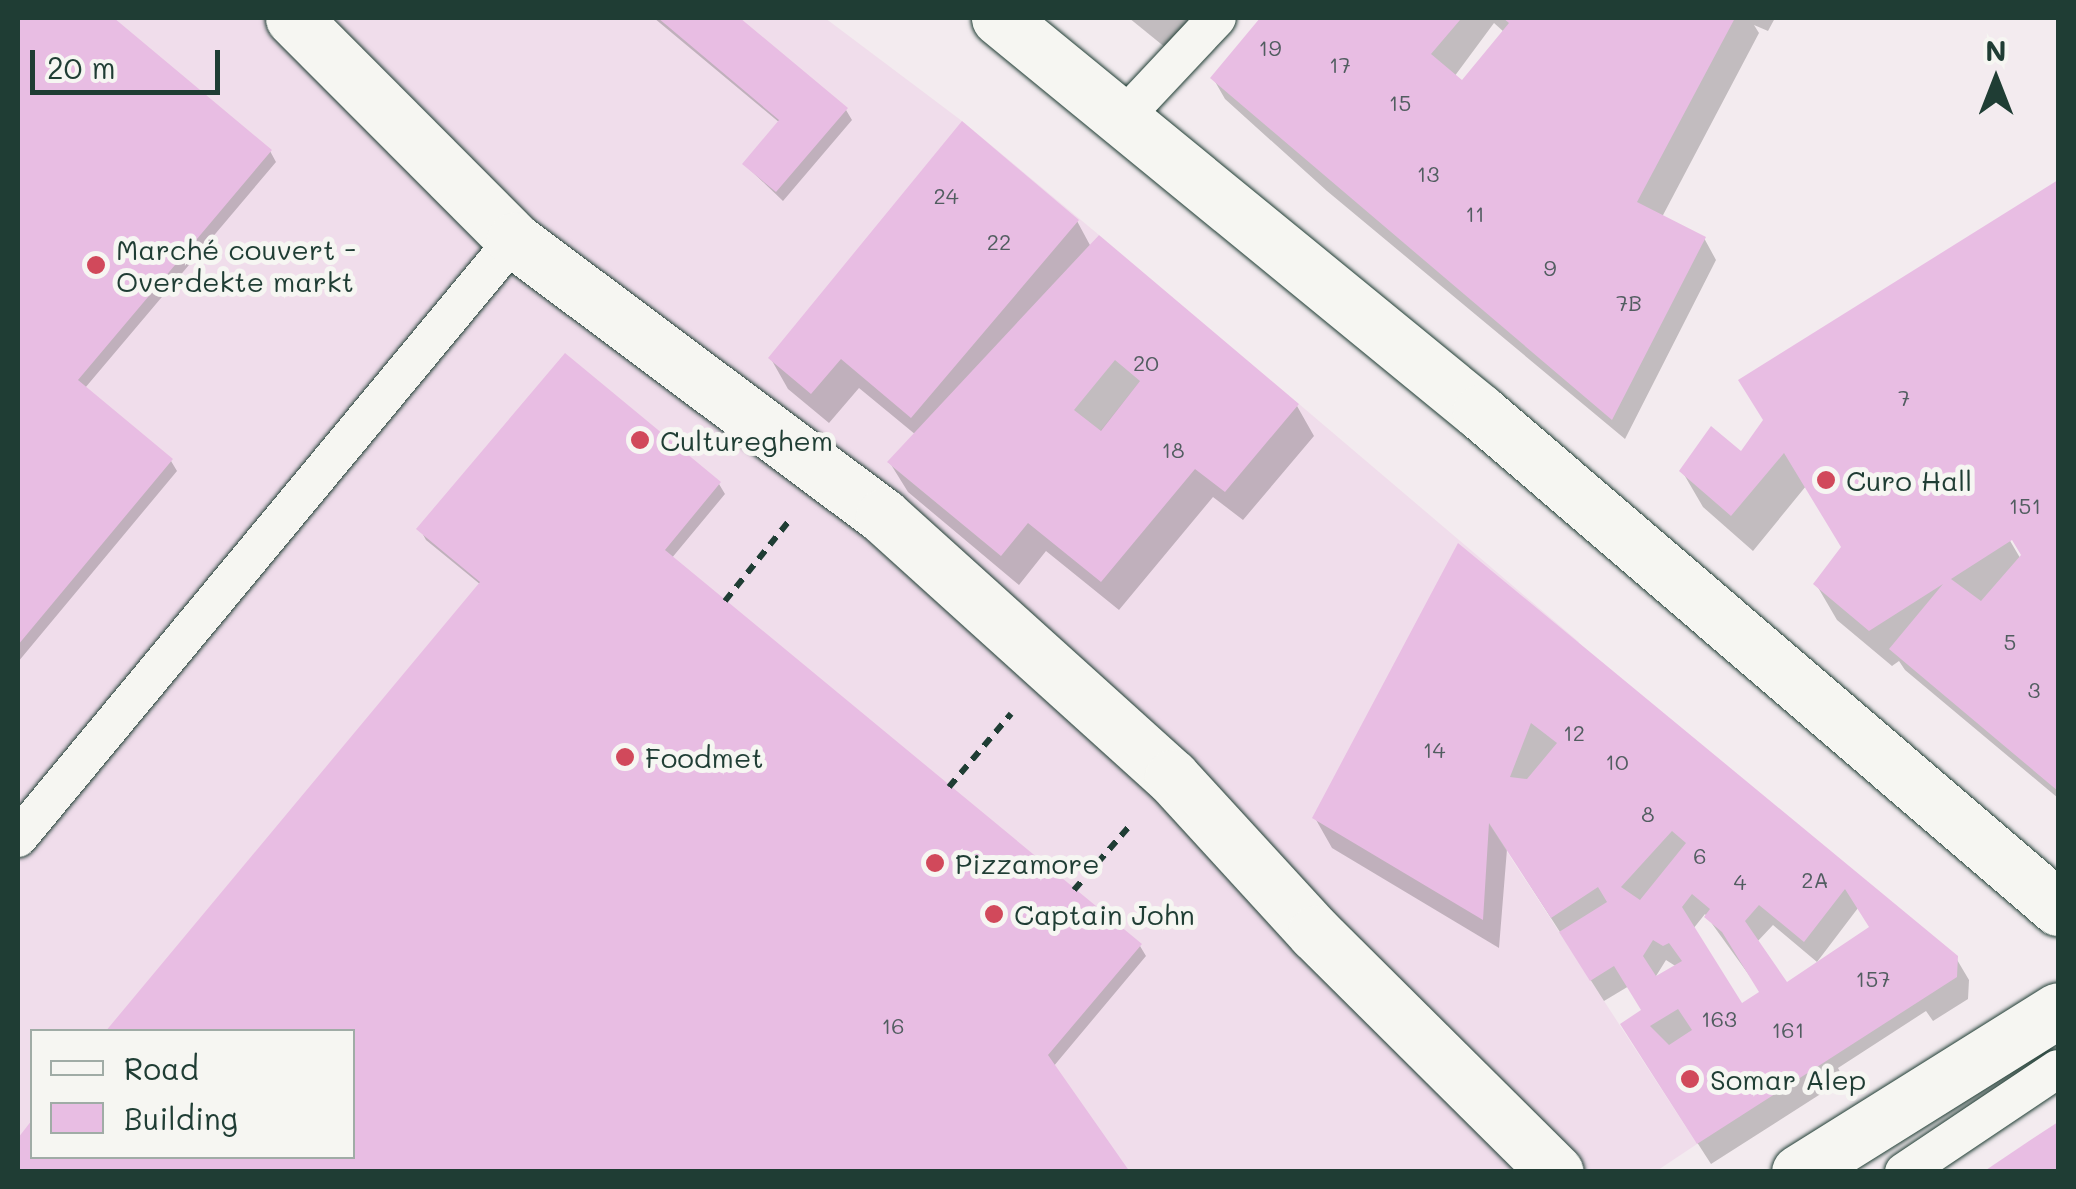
<!DOCTYPE html>
<meta charset="utf-8">
<style>
body{margin:0}
#map{position:relative;width:2076px;height:1189px;overflow:hidden;background:#f3ebef;font-family:Mali,sans-serif}
div>[style]{position:absolute}
.built>*{inset:0;background:#f0ddeb}
.shadow>*{inset:0;background:#0003}
.building>*{inset:0;background:#e8bde3}
.path>*{height:6px;margin-top:-3px;transform-origin:0;background:repeating-linear-gradient(90deg,#1f3d34 0 10px,transparent 0 18px)}
.roads{filter:drop-shadow(0 0 2px #1f3d34) drop-shadow(0 0 2px #1f3d34)}
.service>*{height:38px;margin:-19px;padding:0 19px;transform-origin:19px;border-radius:19px;background:#f6f6f2}
.pedestrian>*{height:55px;margin:-27.5px;padding:0 27.5px;transform-origin:27.5px;border-radius:27.5px;background:#f6f6f2}
.tertiary>*{height:55px;margin:-27.5px;padding:0 27.5px;transform-origin:27.5px;border-radius:27.5px;background:#f6f6f2}
.secondary>*{height:55px;margin:-27.5px;padding:0 27.5px;transform-origin:27.5px;border-radius:27.5px;background:#f6f6f2}
.dots>*{width:28px;height:28px;translate:-50% -50%;box-sizing:border-box;border:5px solid #f6f6f2;border-radius:50%}
span{translate:-50% -50%;white-space:nowrap;text-align:center;line-height:1.15;-webkit-text-stroke:10px #f6f6f2;paint-order:stroke}
.number-label{font-size:22px;color:#515d60}
.number-label span{-webkit-text-stroke-width:0}
.poi-label{font-size:28px;color:#1f3d34}
.left{translate:0 -50%;text-align:left}
.frame{position:absolute;inset:0;border:20px solid #1f3d34;pointer-events:none}
.legend{position:absolute;left:30px;top:1029px;width:325px;height:130px;box-sizing:border-box;background:#f6f6f2;border:2px solid #a0aca6;margin:0;padding:12px 18px;list-style:none;font-size:30px;color:#1f3d34}
.legend li{display:flex;align-items:center;gap:20px;height:50px}
.legend b{width:50px;border:2px solid #a0aca6}
.north{position:absolute;left:1946px;top:30px;width:100px;height:100px;-webkit-text-stroke:8px #f6f6f2;paint-order:stroke;rotate:0deg;font-size:28px;font-weight:700;line-height:40px;text-align:center;color:#1f3d34}
.north::after{content:'';display:block;margin:auto;width:35px;height:45px;background:#1f3d34;clip-path:polygon(50% 0,100% 100%,50% 72%,0 100%)}
.scale{position:absolute;left:30px;top:50px;width:190px;height:45px;box-sizing:border-box;border:5px solid #1f3d34;border-top:0;padding-left:12px;font-size:30px;line-height:35px;white-space:nowrap;color:#1f3d34;-webkit-text-stroke:8px #f6f6f2;paint-order:stroke}
</style>
<div id="map">
<div class="built">
<i style="clip-path:polygon(evenodd,18px 18px,825px 18px,962px 121px,1099px 235px,888px 463px,1001px 556px,1140px 381px,1299px 404px,1579px 642px,1531px 723px,1489px 824px,1697px 1144px,1655px 1172px,18px 1171px,18px 18px,32px 1032px,352px 1032px,352px 1156px,32px 1156px,32px 1032px)"></i>
</div>
<div class="shadow">
<i style="clip-path:polygon(18px 18px,110px 18px,270px 151px,276px 162px,85px 388px,171px 461px,177px 471px,18px 662px)"></i>
<i style="clip-path:polygon(654px 18px,736px 18px,846px 110px,852px 120px,783px 201px,745px 165px,780px 123px)"></i>
<i style="clip-path:polygon(1129px 18px,1192px 18px,1166px 48px)"></i>
<i style="clip-path:polygon(evenodd,1263px 18px,1775px 18px,1768px 31px,1754px 25px,1759px 33px,1662px 217px,1704px 238px,1716px 260px,1625px 439px,1327px 191px,1225px 99px,1213px 78px,1263px 18px,1494px 23px,1504px 32px,1462px 83px,1454px 77px,1494px 23px)"></i>
<i style="clip-path:polygon(2058px 182px,2058px 612px,2013px 536px,2009px 539px,2058px 623px,2058px 798px,1905px 670px,1899px 661px,1892px 666px,1837px 620px,1816px 584px,1843px 548px,1806px 486px,1753px 551px,1703px 507px,1682px 471px,1742px 454px,1765px 421px,1741px 380px)"></i>
<i style="clip-path:polygon(1077px 221px,1091px 247px,1297px 406px,1314px 436px,1243px 520px,1213px 497px,1119px 610px,1046px 551px,1019px 585px,908px 492px,890px 463px,916px 435px,859px 388px,829px 423px,788px 389px,771px 359px)"></i>
<i style="clip-path:polygon(719px 484px,725px 494px,671px 559px,1140px 946px,1146px 956px,1053px 1067px,1127px 1172px,18px 1172px,18px 1143px,32px 1125px,32px 1156px,352px 1156px,481px 585px,426px 540px,420px 529px)"></i>
<i style="clip-path:polygon(evenodd,1459px 547px,1956px 958px,1969px 980px,1968px 999px,1933px 1021px,1926px 1011px,1838px 1068px,1844px 1079px,1711px 1164px,1635px 1046px,1644px 1011px,1629px 986px,1604px 1001px,1507px 849px,1499px 948px,1332px 848px,1315px 818px,1459px 547px,1858px 908px,1872px 928px,1820px 1040px,1756px 943px,1773px 925px,1817px 962px,1858px 908px,1459px 547px,1705px 914px,1762px 993px,1741px 1006px,1693px 929px,1705px 914px,1459px 547px,1666px 960px,1677px 967px,1653px 981px,1666px 960px)"></i>
</div>
<div class="building">
<i style="clip-path:polygon(18px 18px,114px 18px,272px 150px,78px 380px,173px 459px,18px 645px)"></i>
<i style="clip-path:polygon(658px 18px,740px 18px,848px 108px,776px 192px,742px 164px,779px 120px)"></i>
<i style="clip-path:polygon(1260px 18px,1456px 18px,1460px 20px,1431px 54px,1462px 80px,1509px 23px,1503px 18px,1735px 18px,1637px 202px,1706px 237px,1612px 420px,1210px 78px)"></i>
<i style="clip-path:polygon(962px 121px,1079px 220px,911px 418px,841px 359px,811px 394px,768px 358px)"></i>
<i style="clip-path:polygon(evenodd,2058px 180px,2058px 791px,1889px 649px,1943px 584px,1869px 631px,1813px 584px,1841px 547px,1784px 453px,1731px 516px,1679px 471px,1711px 426px,1741px 451px,1763px 420px,1738px 380px,2058px 180px,2012px 540px,2021px 555px,1981px 601px,1951px 579px,2012px 540px)"></i>
<i style="clip-path:polygon(evenodd,1099px 235px,1299px 404px,1225px 492px,1195px 469px,1101px 582px,1028px 523px,1001px 556px,887px 462px,1099px 235px,1115px 360px,1140px 381px,1101px 431px,1074px 410px,1115px 360px)"></i>
<i style="clip-path:polygon(565px 353px,721px 482px,665px 550px,1142px 944px,1048px 1055px,1130px 1172px,18px 1172px,18px 1138px,32px 1120px,32px 1156px,352px 1156px,352px 1032px,105px 1032px,480px 582px,416px 529px)"></i>
<i style="clip-path:polygon(evenodd,1458px 543px,1958px 956px,1957px 977px,1697px 1144px,1620px 1024px,1641px 1010px,1614px 966px,1590px 981px,1559px 932px,1607px 902px,1598px 887px,1551px 918px,1489px 823px,1483px 920px,1312px 818px,1458px 543px,1531px 723px,1557px 743px,1527px 779px,1510px 777px,1531px 723px,1458px 543px,1672px 831px,1686px 843px,1640px 900px,1621px 887px,1672px 831px,1458px 543px,1845px 889px,1869px 927px,1787px 982px,1745px 921px,1759px 905px,1804px 942px,1845px 889px,1458px 543px,1692px 894px,1710px 909px,1704px 917px,1722px 932px,1759px 992px,1742px 1003px,1682px 907px,1692px 894px,1458px 543px,1653px 940px,1663px 946px,1669px 943px,1682px 961px,1656px 976px,1643px 956px,1653px 940px,1458px 543px,1678px 1009px,1692px 1030px,1669px 1045px,1650px 1026px,1678px 1009px)"></i>
<i style="clip-path:polygon(2058px 1122px,2058px 1172px,1983px 1172px,2032px 1139px)"></i>
</div>
<div class="path">
<i style="left:725px;top:601px;width:101px;rotate:-51.4deg"></i>
<i style="left:949px;top:787px;width:96px;rotate:-49.7deg"></i>
<i style="left:1074px;top:890px;width:89px;rotate:-49.1deg"></i>
</div>
<div class="roads">
<div class="service">
<i style="left:1123px;top:118px;width:137px;rotate:-46.8deg"></i>
<i style="left:18px;top:838px;width:777px;rotate:-50.33deg"></i>
<i style="left:1904px;top:1172px;width:185px;rotate:-33.8deg"></i>
</div>
<div class="pedestrian">
<i style="left:293px;top:18px;width:313px;rotate:45.1deg"></i>
<i style="left:514px;top:240px;width:461px;rotate:36.8deg"></i>
<i style="left:883px;top:516px;width:389px;rotate:42.1deg"></i>
<i style="left:1172px;top:777px;width:212px;rotate:47.5deg"></i>
<i style="left:1315px;top:933px;width:339px;rotate:44.8deg"></i>
</div>
<div class="tertiary">
<i style="left:999px;top:18px;width:622px;rotate:39.32deg"></i>
<i style="left:1480px;top:412px;width:762px;rotate:40.63deg"></i>
</div>
<div class="secondary">
<i style="left:1799px;top:1172px;width:305px;rotate:-32deg"></i>
</div>
</div>
<div class="dots">
<i style="left:96px;top:265px;background:#d1495b"></i>
<i style="left:640px;top:440px;background:#d1495b"></i>
<i style="left:1826px;top:480px;background:#d1495b"></i>
<i style="left:625px;top:757px;background:#d1495b"></i>
<i style="left:935px;top:863px;background:#d1495b"></i>
<i style="left:994px;top:914px;background:#d1495b"></i>
<i style="left:1690px;top:1079px;background:#d1495b"></i>
</div>
<div class="number-label">
<span style="left:1270px;top:48px">19</span>
<span style="left:1340px;top:65px">17</span>
<span style="left:1400px;top:103px">15</span>
<span style="left:1428px;top:174px">13</span>
<span style="left:946px;top:196px">24</span>
<span style="left:1475px;top:214px">11</span>
<span style="left:999px;top:242px">22</span>
<span style="left:1550px;top:268px">9</span>
<span style="left:1629px;top:303px">7B</span>
<span style="left:1146px;top:363px">20</span>
<span style="left:1904px;top:398px">7</span>
<span style="left:1173px;top:450px">18</span>
<span style="left:2025px;top:506px">151</span>
<span style="left:2010px;top:642px">5</span>
<span style="left:2034px;top:690px">3</span>
<span style="left:1574px;top:733px">12</span>
<span style="left:1434px;top:750px">14</span>
<span style="left:1617px;top:762px">10</span>
<span style="left:1648px;top:814px">8</span>
<span style="left:1700px;top:856px">6</span>
<span style="left:1815px;top:880px">2A</span>
<span style="left:1740px;top:882px">4</span>
<span style="left:1873px;top:979px">157</span>
<span style="left:1719px;top:1019px">163</span>
<span style="left:893px;top:1026px">16</span>
<span style="left:1788px;top:1030px">161</span>
</div>
<div class="poi-label">
<span class="left" style="left:116px;top:265px">Marché couvert -<br>Overdekte markt</span>
<span class="left" style="left:660px;top:440px">Cultureghem</span>
<span class="left" style="left:1846px;top:480px">Curo Hall</span>
<span class="left" style="left:645px;top:757px">Foodmet</span>
<span class="left" style="left:955px;top:863px">Pizzamore</span>
<span class="left" style="left:1014px;top:914px">Captain John</span>
<span class="left" style="left:1710px;top:1079px">Somar Alep</span>
</div>
<div class="frame"></div>
<ul class="legend">
<li><b style="height:12px;background:#f6f6f2"></b>Road</li>
<li><b style="height:28px;background:#e8bde3"></b>Building</li>
</ul>
<div class="north">N</div>
<div class="scale">20 m</div>
</div>
